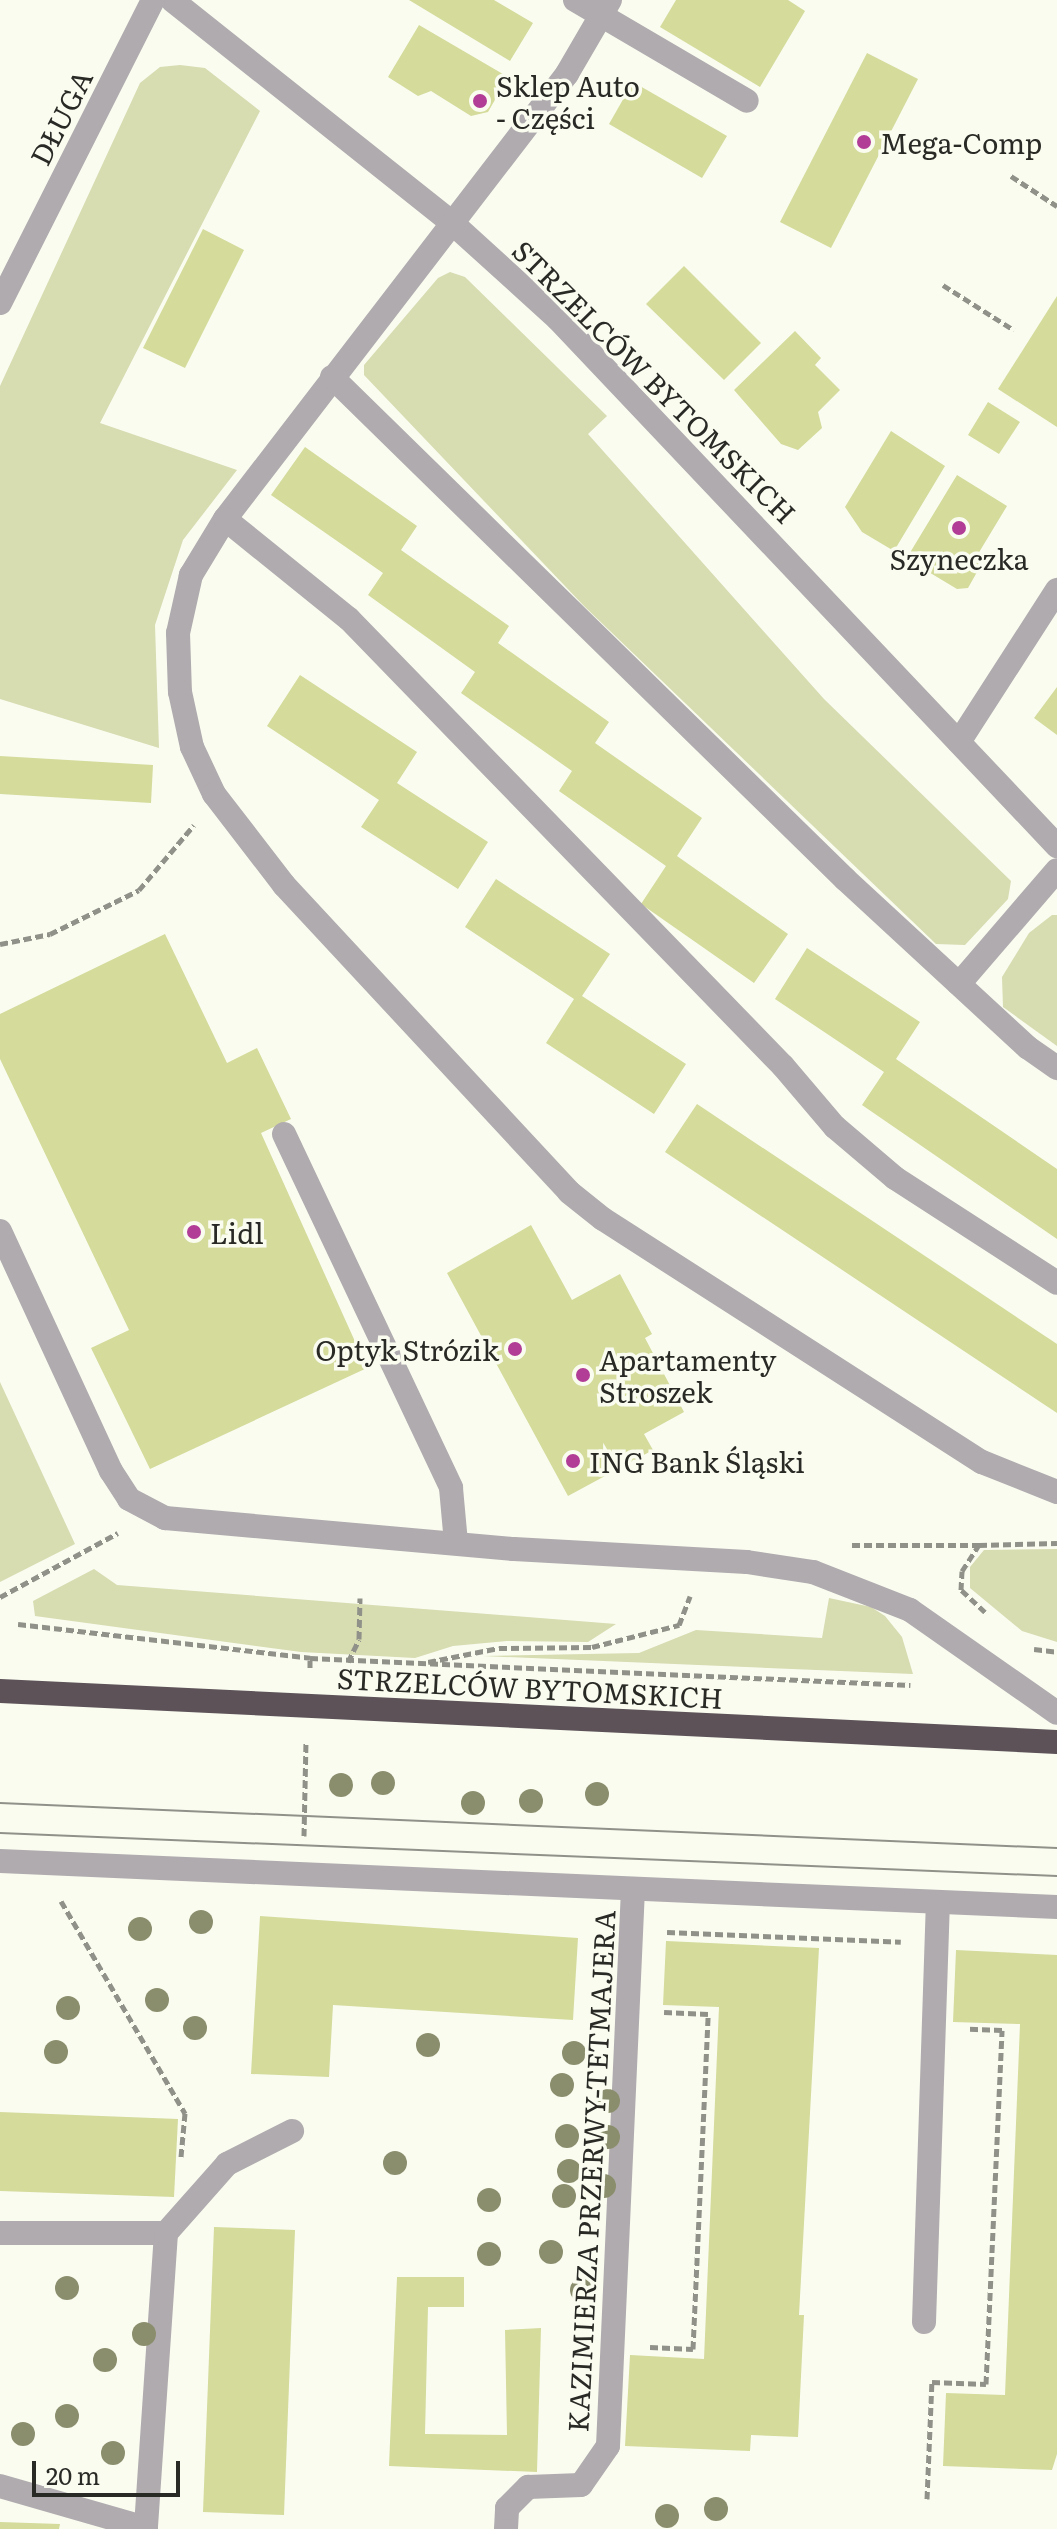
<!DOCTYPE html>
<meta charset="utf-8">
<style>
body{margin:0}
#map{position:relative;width:1057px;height:2529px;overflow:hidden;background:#fafcf0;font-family:Literata,serif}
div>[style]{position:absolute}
.green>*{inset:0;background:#d7dcb1}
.building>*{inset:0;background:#d4db9b}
.path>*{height:5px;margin-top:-2.5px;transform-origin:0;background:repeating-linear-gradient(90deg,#909189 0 8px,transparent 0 12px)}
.minor>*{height:24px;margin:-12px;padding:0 12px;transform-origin:12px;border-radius:12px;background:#b0abae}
.highway>*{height:24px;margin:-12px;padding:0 12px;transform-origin:12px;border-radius:12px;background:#5c5258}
.tram>*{height:2px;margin:-1px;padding:0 1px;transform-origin:1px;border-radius:1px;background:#909189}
.trees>*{width:24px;height:24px;margin:-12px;border-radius:50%;background:#8b8e6d}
.dots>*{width:22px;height:22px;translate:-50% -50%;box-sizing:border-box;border:4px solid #fafcf0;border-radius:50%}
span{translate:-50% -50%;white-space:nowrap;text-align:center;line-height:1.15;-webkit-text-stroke:7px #fafcf0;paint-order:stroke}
.poi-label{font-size:28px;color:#292925}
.left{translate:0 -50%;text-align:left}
.right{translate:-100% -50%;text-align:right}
.street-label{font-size:28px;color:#292925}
.scale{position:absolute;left:32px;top:2461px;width:148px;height:36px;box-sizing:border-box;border:4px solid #292925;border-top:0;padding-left:10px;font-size:24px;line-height:28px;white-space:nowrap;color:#292925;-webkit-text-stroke:6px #fafcf0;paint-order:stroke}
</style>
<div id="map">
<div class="green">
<i style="clip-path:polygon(180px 65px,205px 68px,260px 111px,100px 423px,237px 470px,183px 540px,155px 625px,159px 748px,0 699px,0 386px,140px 83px,160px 67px)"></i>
<i style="clip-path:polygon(450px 272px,465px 277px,607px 416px,588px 434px,824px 699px,1011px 881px,1008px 899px,965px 945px,936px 944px,584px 606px,364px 375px,364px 365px,438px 278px)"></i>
<i style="clip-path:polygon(1052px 915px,1057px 915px,1057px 1046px,1003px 1007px,1002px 977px,1029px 933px)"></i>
<i style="clip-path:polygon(0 1382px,75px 1544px,0 1582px)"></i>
<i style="clip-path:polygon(1057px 1549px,1057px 1642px,1022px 1631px,970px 1588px,970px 1567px,984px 1550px)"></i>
<i style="clip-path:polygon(94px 1569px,117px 1585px,616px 1624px,588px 1642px,507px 1641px,453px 1646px,415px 1658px,301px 1652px,35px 1616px,33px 1601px)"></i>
<i style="clip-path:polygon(829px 1598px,871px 1607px,885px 1616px,902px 1637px,913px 1674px,482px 1656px,639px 1653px,696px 1630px,822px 1638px)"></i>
</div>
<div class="building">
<i style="clip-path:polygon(409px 0,494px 0,533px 23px,510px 61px)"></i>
<i style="clip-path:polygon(676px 0,788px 0,805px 11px,760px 87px,660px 27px)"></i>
<i style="clip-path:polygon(419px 25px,508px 77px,488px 112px,471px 116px,431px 91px,418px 96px,388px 77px)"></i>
<i style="clip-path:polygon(867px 53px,918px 79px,831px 248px,780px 222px)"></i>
<i style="clip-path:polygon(633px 82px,727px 136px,702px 178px,609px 124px)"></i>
<i style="clip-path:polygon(203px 229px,244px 250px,185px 368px,143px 348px)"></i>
<i style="clip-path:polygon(684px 266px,761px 343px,724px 380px,646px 304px)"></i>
<i style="clip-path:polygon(1057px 296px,1057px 427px,998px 389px)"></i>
<i style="clip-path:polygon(795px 331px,821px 358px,815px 365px,840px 390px,818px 412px,822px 428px,798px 450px,781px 444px,734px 390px)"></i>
<i style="clip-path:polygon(988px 402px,1020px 422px,999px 454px,968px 435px)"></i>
<i style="clip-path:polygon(891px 431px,945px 466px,894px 551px,862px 532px,845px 507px)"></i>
<i style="clip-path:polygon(305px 447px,417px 526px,401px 550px,509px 626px,498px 643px,609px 722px,595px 743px,702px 818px,677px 856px,788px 934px,754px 983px,641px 904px,666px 866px,559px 791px,572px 771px,461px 693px,475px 672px,368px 595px,383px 573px,271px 495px)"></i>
<i style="clip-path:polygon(957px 475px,1007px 506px,978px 554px,985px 558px,968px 588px,957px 589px,912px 562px,911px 551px)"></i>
<i style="clip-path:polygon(300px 675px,417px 752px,397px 783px,488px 842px,458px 889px,361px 827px,379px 800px,267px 726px)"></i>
<i style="clip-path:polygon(1057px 687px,1057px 735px,1034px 718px)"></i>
<i style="clip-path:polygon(0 756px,153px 765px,151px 803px,0 794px)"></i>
<i style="clip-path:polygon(496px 879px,610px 954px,582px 996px,686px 1064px,654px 1114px,546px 1043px,574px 999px,465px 927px)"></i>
<i style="clip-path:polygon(165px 934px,227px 1063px,257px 1048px,291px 1119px,261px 1133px,367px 1368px,150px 1469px,91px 1348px,129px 1330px,0 1059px,0 1014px)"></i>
<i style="clip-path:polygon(807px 948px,920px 1022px,896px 1059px,1057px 1169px,1057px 1239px,862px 1105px,884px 1072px,775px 999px)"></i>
<i style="clip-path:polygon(697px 1104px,1057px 1344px,1057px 1413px,665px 1152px)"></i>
<i style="clip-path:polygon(531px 1225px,572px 1300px,620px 1274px,652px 1334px,645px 1338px,684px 1412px,644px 1434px,653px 1450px,568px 1496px,447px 1273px)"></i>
<i style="clip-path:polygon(260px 1916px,578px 1938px,573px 2020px,333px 2005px,329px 2077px,251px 2074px)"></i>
<i style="clip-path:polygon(666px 1941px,819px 1948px,799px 2315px,804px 2315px,798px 2437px,751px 2435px,750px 2451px,625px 2446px,630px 2355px,704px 2359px,719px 2007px,663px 2005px)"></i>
<i style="clip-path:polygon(956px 1950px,1057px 1955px,1057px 2454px,1052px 2470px,943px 2466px,946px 2393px,1005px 2395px,1020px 2024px,953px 2022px)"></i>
<i style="clip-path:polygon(0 2112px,178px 2119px,174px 2197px,0 2191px)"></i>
<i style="clip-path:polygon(214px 2227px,295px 2230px,284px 2515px,203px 2512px)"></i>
<i style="clip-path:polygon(397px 2277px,464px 2277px,464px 2307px,428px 2307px,425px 2434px,507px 2435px,505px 2330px,541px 2328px,537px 2472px,389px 2466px)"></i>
<i style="clip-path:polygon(0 2522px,60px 2524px,59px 2529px,0 2529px)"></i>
</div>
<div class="path">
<i style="left:1011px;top:176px;width:55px;rotate:33.1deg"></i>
<i style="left:943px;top:285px;width:84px;rotate:32.4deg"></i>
<i style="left:0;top:944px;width:51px;rotate:-11.3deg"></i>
<i style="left:50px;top:934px;width:99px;rotate:-26.3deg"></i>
<i style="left:139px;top:890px;width:85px;rotate:-49.8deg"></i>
<i style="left:852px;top:1545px;width:127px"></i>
<i style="left:0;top:1597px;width:134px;rotate:-28.5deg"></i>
<i style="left:985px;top:1612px;width:33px;rotate:-137deg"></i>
<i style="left:961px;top:1590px;width:19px;rotate:-87deg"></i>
<i style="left:962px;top:1571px;width:31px;rotate:-57deg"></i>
<i style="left:979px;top:1545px;width:78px;rotate:-1.5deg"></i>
<i style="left:18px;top:1624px;width:294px;rotate:6.6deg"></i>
<i style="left:1034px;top:1649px;width:23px;rotate:7deg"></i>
<i style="left:348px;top:1662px;width:25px;rotate:-64deg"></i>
<i style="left:359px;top:1639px;width:41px;rotate:-88.6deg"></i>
<i style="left:428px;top:1662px;width:72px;rotate:-11.2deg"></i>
<i style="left:499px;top:1648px;width:93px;rotate:-0.6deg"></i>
<i style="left:592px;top:1647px;width:90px;rotate:-14.2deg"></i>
<i style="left:679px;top:1625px;width:31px;rotate:-69deg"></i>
<i style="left:310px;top:1668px;width:10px;rotate:-90deg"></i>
<i style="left:310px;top:1658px;width:601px;rotate:2.58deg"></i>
<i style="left:304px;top:1836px;width:94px;rotate:-88.8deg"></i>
<i style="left:61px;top:1901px;width:246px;rotate:59.7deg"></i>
<i style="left:185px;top:2113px;width:44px;rotate:95.2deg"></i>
<i style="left:667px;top:1932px;width:234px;rotate:2.4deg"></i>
<i style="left:650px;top:2347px;width:43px;rotate:2.7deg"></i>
<i style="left:693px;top:2349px;width:335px;rotate:-87.4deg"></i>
<i style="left:708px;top:2014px;width:44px;rotate:-177.4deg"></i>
<i style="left:927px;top:2499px;width:117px;rotate:-87.6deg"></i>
<i style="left:932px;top:2382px;width:54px;rotate:2.1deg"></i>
<i style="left:986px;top:2384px;width:354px;rotate:-87.4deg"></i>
<i style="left:1002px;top:2030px;width:33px;rotate:-178deg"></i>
</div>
<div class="minor">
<i style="left:172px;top:0;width:355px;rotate:38.5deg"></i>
<i style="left:450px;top:221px;width:146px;rotate:42.2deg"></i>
<i style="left:558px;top:319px;width:726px;rotate:46.56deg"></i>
<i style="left:575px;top:0;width:199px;rotate:30.4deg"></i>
<i style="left:610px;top:0;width:86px;rotate:120.2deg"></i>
<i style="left:567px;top:74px;width:561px;rotate:127.54deg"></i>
<i style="left:225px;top:519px;width:66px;rotate:121.3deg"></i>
<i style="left:191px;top:575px;width:59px;rotate:102.6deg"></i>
<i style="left:178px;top:633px;width:59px;rotate:88.1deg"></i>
<i style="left:180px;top:692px;width:56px;rotate:77.7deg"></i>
<i style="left:192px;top:747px;width:52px;rotate:64.9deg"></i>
<i style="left:214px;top:794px;width:115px;rotate:52.4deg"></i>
<i style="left:284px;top:885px;width:419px;rotate:47.1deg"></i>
<i style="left:569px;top:1192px;width:43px;rotate:38.5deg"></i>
<i style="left:603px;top:1219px;width:450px;rotate:32.7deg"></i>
<i style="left:982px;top:1462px;width:81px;rotate:21.8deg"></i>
<i style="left:0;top:303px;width:339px;rotate:-63.2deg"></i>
<i style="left:332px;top:377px;width:718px;rotate:44.38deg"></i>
<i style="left:845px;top:879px;width:248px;rotate:42.7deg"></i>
<i style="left:1027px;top:1047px;width:37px;rotate:35deg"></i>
<i style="left:225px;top:519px;width:159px;rotate:38.9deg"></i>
<i style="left:349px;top:619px;width:623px;rotate:45.85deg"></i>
<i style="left:783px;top:1066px;width:80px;rotate:49.6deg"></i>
<i style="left:835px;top:1127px;width:79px;rotate:40.4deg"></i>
<i style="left:895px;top:1178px;width:193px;rotate:32.9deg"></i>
<i style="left:959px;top:742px;width:181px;rotate:-57.2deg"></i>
<i style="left:959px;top:984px;width:150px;rotate:-49.3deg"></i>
<i style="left:284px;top:1134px;width:391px;rotate:64.7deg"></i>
<i style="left:451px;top:1488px;width:55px;rotate:84.8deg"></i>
<i style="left:0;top:1231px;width:264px;rotate:65.2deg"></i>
<i style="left:111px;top:1471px;width:33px;rotate:57deg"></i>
<i style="left:129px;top:1499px;width:41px;rotate:27.8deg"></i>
<i style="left:165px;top:1518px;width:350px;rotate:5.1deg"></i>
<i style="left:514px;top:1549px;width:233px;rotate:3.2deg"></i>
<i style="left:747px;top:1562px;width:67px;rotate:8.6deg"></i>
<i style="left:813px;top:1572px;width:104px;rotate:21.4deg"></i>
<i style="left:910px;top:1610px;width:179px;rotate:35deg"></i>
<i style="left:0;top:1861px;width:1058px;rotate:2.49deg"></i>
<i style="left:0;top:2233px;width:166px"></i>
<i style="left:166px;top:2233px;width:296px;rotate:93.9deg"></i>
<i style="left:146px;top:2528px;width:152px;rotate:-164deg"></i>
<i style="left:166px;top:2233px;width:92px;rotate:-48.5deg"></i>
<i style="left:227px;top:2164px;width:73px;rotate:-26.9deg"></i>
<i style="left:924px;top:2322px;width:420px;rotate:-88.1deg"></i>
<i style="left:506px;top:2529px;width:21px;rotate:-87deg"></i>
<i style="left:507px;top:2508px;width:30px;rotate:-45deg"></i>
<i style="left:528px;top:2487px;width:53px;rotate:-2.2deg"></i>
<i style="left:581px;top:2485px;width:47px;rotate:-55.3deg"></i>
<i style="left:608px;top:2446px;width:557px;rotate:-87.43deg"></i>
</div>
<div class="highway">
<i style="left:0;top:1691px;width:1058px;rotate:2.76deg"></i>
</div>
<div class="tram">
<i style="left:0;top:1803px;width:1058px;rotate:2.44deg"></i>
<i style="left:0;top:1833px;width:1058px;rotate:2.33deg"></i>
</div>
<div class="trees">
<i style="left:383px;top:1783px"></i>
<i style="left:341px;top:1785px"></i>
<i style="left:597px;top:1794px"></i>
<i style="left:531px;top:1801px"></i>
<i style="left:473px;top:1803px"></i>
<i style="left:201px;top:1922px"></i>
<i style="left:140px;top:1929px"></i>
<i style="left:157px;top:2000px"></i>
<i style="left:68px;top:2008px"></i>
<i style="left:195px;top:2028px"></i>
<i style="left:428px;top:2045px"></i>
<i style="left:56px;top:2052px"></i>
<i style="left:574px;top:2053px"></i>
<i style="left:562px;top:2085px"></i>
<i style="left:608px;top:2101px"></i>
<i style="left:567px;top:2136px"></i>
<i style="left:608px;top:2137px"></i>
<i style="left:395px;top:2163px"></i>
<i style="left:569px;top:2171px"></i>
<i style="left:604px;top:2186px"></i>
<i style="left:564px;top:2196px"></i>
<i style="left:489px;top:2200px"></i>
<i style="left:551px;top:2252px"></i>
<i style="left:489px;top:2254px"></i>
<i style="left:67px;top:2288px"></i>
<i style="left:582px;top:2290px"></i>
<i style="left:144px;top:2334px"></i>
<i style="left:105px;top:2360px"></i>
<i style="left:67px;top:2416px"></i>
<i style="left:23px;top:2434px"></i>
<i style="left:113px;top:2453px"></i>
<i style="left:716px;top:2509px"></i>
<i style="left:667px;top:2516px"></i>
</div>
<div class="dots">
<i style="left:480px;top:101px;background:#b13d96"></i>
<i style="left:864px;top:142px;background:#b13d96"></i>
<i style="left:959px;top:528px;background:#b13d96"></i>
<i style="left:194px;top:1232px;background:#b13d96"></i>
<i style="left:515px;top:1349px;background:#b13d96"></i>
<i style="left:583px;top:1375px;background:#b13d96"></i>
<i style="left:573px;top:1461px;background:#b13d96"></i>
</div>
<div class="poi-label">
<span class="left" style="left:496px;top:101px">Sklep Auto<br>- Części</span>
<span class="left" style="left:880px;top:142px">Mega-Comp</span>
<span style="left:959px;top:558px">Szyneczka</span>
<span class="left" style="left:210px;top:1232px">Lidl</span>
<span class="right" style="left:499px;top:1349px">Optyk Strózik</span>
<span class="left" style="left:599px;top:1375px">Apartamenty<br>Stroszek</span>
<span class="left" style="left:589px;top:1461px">ING Bank Śląski</span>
</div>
<div class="street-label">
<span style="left:60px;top:117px;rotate:-63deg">DŁUGA</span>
<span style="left:655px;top:381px;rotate:45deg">STRZELCÓW BYTOMSKICH</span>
<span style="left:530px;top:1687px;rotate:3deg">STRZELCÓW BYTOMSKICH</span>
<span style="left:590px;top:2171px;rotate:-87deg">KAZIMIERZA PRZERWY-TETMAJERA</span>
</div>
<div class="scale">20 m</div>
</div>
